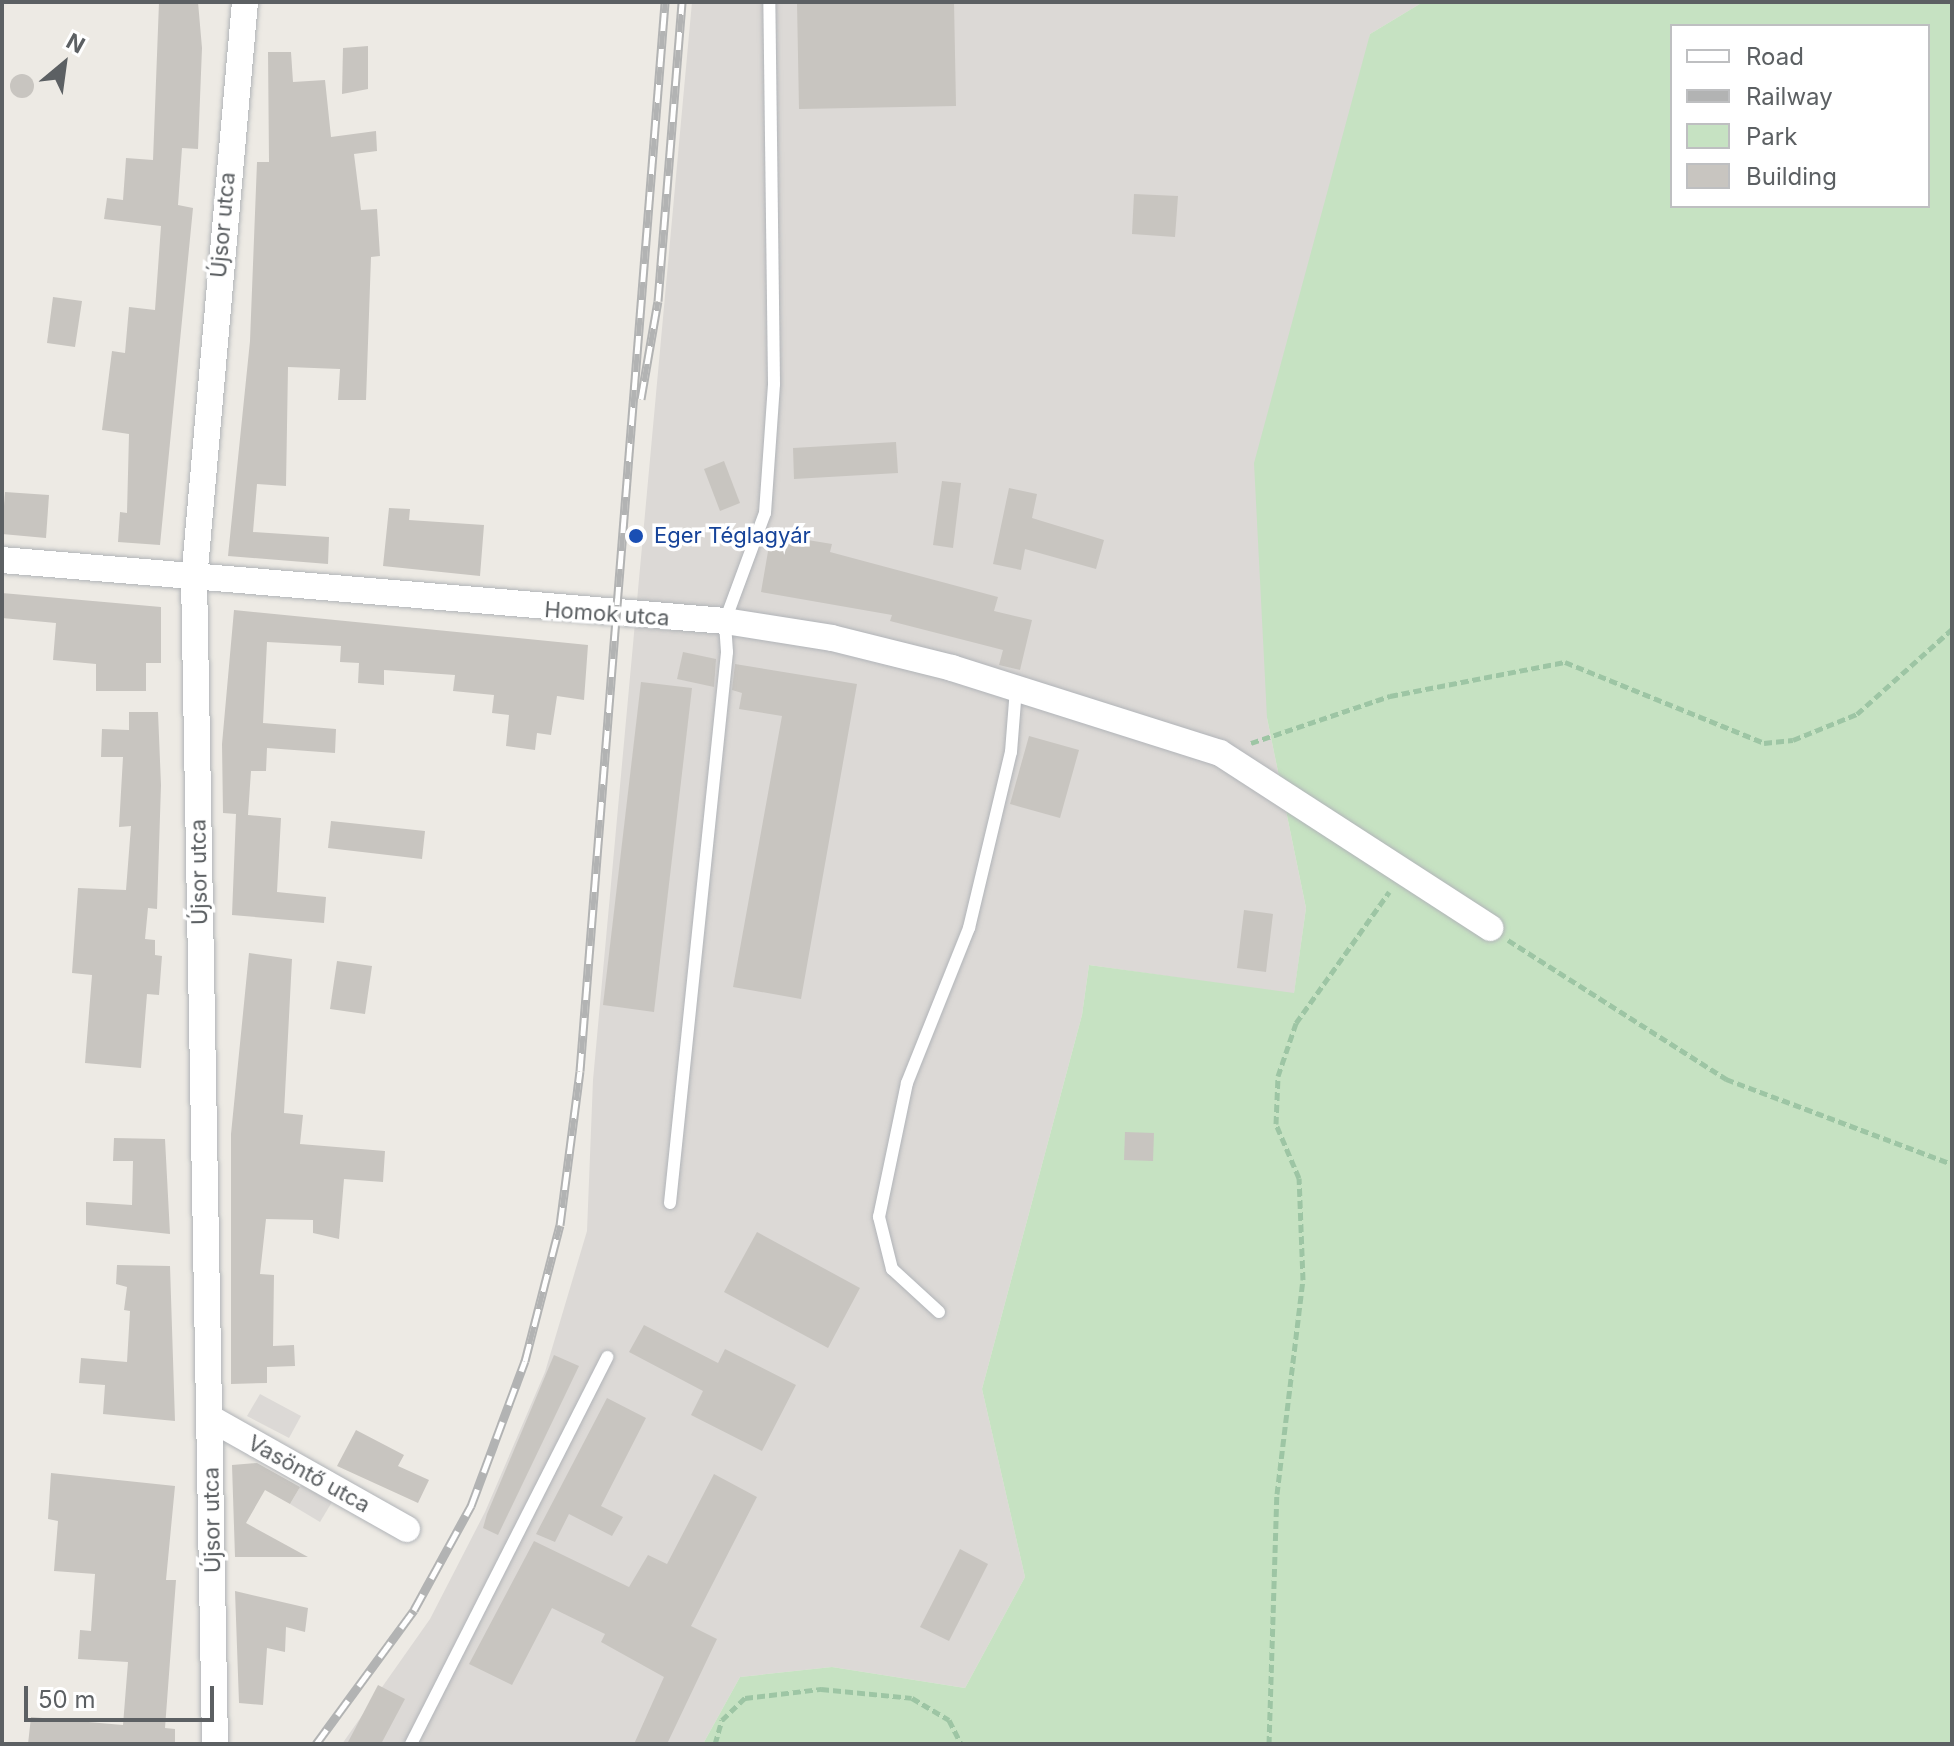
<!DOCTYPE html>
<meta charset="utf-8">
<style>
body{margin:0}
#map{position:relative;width:1954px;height:1746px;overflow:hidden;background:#edeae4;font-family:Inter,sans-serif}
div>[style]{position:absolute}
.industrial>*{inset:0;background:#dcd9d6}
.green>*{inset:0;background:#c6e2c2}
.building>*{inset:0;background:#c8c5c0}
.round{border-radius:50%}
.path>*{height:5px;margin-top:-2.5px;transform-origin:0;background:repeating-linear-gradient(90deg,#9dc5a4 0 8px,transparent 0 12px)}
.roads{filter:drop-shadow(0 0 2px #b1b4b8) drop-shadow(0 0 2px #b1b4b8)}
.service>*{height:12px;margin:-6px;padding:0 6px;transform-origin:6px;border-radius:6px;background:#fff}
.minor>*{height:26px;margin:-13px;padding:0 13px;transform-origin:13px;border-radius:13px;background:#fff}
.rail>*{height:9px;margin-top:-4.5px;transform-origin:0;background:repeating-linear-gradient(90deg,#fff 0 18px,#b2b3b3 0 36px);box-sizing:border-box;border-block:2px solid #b2b3b3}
.dots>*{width:22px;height:22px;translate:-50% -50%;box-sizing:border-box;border:4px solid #fff;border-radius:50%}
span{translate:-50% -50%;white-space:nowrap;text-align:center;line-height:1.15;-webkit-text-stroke:7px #fff;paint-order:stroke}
.street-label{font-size:22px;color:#5c6063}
.transit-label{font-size:22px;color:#164399}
.left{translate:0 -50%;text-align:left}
.frame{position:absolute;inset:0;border:4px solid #5c6063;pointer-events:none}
.legend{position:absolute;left:1670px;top:24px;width:260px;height:184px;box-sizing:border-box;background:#fff;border:2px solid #bebfc1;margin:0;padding:10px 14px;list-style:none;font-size:24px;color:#5c6063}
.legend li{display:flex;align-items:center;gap:16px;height:40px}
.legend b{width:40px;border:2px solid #bebfc1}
.north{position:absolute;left:24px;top:24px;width:80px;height:80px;-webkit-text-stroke:6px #fff;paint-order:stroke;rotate:29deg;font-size:22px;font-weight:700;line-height:32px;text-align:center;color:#5c6063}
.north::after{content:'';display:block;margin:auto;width:28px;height:36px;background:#5c6063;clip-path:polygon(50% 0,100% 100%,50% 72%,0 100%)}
.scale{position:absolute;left:24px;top:1686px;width:190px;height:36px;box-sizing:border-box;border:4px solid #5c6063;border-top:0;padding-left:10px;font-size:24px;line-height:28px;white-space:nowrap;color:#5c6063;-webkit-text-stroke:6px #fff;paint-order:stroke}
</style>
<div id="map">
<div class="industrial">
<i style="clip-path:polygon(692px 2px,1423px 2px,1370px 34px,1267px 718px,1306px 908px,1294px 994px,1089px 965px,1082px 1015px,982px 1389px,1025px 1577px,965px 1688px,832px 1667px,740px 1677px,703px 1744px,342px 1744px,430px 1619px,485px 1512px,545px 1372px,587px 1231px,593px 1080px)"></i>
<i style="clip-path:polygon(260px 1394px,301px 1416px,289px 1438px,247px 1416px)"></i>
<i style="clip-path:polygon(301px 1485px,332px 1502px,320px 1522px,290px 1504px)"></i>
</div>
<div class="green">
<i style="clip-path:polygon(evenodd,1423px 2px,1952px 2px,1952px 1744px,703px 1744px,740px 1677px,832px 1667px,965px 1688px,1025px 1577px,982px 1389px,1082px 1015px,1089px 965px,1294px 993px,1306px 908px,1267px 718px,1254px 463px,1370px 34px,1423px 2px,1672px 26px,1928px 26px,1928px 206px,1672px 206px,1672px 26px)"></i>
</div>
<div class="building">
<i style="clip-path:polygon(159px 2px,198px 2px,202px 48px,198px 149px,182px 148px,178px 205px,193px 208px,160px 545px,118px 542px,120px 512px,127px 513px,129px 434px,102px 430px,112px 351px,125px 353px,129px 307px,155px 310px,161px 226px,104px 219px,107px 198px,123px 200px,126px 158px,153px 160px)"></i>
<i style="clip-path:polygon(797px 2px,954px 2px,956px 106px,799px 109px)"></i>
<i style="clip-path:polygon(368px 46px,368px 89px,342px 94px,343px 48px)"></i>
<i style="clip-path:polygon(268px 52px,291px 52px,293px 82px,325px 80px,331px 137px,376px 131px,377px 151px,354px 154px,361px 210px,377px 209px,380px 256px,371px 257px,366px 400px,338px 400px,340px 369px,288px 367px,286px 486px,257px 484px,253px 532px,329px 537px,328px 564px,228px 556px,250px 341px,257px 162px,269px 162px)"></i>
<i class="round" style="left:10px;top:74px;width:24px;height:24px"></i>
<i style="clip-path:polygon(1134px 194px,1178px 196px,1175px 237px,1132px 234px)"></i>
<i style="clip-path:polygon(53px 297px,82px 301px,75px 347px,47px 343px)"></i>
<i style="clip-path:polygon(896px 442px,898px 473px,794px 479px,793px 448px)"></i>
<i style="clip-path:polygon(724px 461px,740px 503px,720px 511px,704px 469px)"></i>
<i style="clip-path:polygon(942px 481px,961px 483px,953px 548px,933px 545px)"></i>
<i style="clip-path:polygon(1009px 488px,1037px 494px,1032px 518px,1104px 540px,1096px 569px,1025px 549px,1021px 570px,993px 564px)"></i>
<i style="clip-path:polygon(5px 492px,49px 495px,46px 538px,2px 534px)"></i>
<i style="clip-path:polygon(389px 508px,410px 509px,409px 520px,484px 525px,480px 576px,383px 566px)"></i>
<i style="clip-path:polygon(771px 534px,832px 544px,830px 552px,998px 597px,994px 611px,1032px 620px,1020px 670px,999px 665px,1003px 650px,890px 621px,892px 615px,761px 592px)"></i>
<i style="clip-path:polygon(2px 593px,161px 607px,161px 663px,146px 663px,146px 691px,96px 691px,96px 664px,53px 660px,56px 623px,2px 618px)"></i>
<i style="clip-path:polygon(234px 610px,588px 645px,584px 700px,557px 696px,551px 735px,537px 733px,535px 750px,506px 746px,509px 715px,492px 713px,494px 695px,453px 691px,455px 675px,384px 670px,384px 685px,358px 683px,359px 663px,340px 662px,341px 646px,267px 642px,263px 723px,336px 729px,335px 753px,267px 748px,266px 771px,251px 771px,248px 815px,281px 818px,277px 892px,326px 897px,324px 923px,232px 915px,236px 814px,223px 813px,222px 744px)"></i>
<i style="clip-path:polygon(683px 652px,716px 659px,714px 687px,677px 679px)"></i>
<i style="clip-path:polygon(735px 664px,857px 684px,801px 999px,733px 987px,782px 716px,739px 709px,742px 693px,732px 690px)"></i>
<i style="clip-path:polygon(641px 682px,692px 688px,654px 1012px,603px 1005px)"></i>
<i style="clip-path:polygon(129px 712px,158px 712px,161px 785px,157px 909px,148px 908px,145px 939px,155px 940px,155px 955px,162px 956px,159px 995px,147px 994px,141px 1068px,85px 1063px,92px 975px,72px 973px,78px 888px,126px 890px,131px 826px,119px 827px,123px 757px,101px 757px,102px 729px,129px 730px)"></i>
<i style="clip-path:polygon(1029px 736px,1079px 750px,1060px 818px,1010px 804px)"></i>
<i style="clip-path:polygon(331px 821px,425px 831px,422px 859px,328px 848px)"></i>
<i style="clip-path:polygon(1244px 910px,1273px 914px,1266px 972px,1237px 968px)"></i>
<i style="clip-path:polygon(249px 953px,292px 959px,284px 1113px,303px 1115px,300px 1144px,385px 1151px,383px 1182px,344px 1179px,339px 1239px,313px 1233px,313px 1220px,266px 1219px,260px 1274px,274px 1275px,273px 1346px,294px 1345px,295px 1366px,267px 1367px,267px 1383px,231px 1384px,231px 1134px)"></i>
<i style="clip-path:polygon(337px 961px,372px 966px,365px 1014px,330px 1009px)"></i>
<i style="clip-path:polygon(1125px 1132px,1154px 1133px,1153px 1161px,1124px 1160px)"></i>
<i style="clip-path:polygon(114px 1138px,165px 1139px,170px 1234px,86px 1225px,86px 1202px,132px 1205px,133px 1161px,113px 1161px)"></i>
<i style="clip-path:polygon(757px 1232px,860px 1288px,828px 1348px,724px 1292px)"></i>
<i style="clip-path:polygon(117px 1265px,170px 1266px,175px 1421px,103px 1414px,105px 1385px,79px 1383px,81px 1358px,127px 1362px,130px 1311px,124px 1310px,127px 1287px,116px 1284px)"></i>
<i style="clip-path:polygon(644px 1325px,718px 1363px,725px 1349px,796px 1385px,762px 1451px,691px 1415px,703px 1391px,629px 1352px)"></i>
<i style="clip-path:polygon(554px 1355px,579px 1366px,498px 1535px,483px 1528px,487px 1514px)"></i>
<i style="clip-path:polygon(607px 1398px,646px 1418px,601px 1506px,623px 1517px,612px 1536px,569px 1514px,555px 1542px,536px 1534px)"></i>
<i style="clip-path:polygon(356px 1430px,404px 1455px,398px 1466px,429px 1480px,418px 1503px,337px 1466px)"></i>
<i style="clip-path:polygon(257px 1463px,300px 1487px,290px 1504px,265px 1490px,246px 1523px,308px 1557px,235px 1557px,232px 1465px)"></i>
<i style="clip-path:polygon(51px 1473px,175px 1486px,166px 1580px,176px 1580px,165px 1728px,175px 1729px,175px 1744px,28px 1744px,31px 1717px,123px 1725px,128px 1662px,78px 1659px,80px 1630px,91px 1631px,95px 1574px,54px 1571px,58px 1521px,48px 1519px)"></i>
<i style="clip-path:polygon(714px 1474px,757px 1497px,691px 1626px,717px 1639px,667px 1744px,634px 1744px,664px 1677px,601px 1642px,605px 1634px,552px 1608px,512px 1685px,469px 1664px,534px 1541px,629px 1587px,648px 1555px,667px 1564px)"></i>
<i style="clip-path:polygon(960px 1549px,988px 1564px,949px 1641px,920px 1627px)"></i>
<i style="clip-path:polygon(235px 1591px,308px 1608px,305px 1632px,286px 1627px,285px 1652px,267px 1648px,263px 1705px,239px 1703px)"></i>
<i style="clip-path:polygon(378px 1685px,405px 1699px,381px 1744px,347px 1744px)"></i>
</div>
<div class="path">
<i style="left:1251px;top:743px;width:147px;rotate:-18.7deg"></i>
<i style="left:1390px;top:696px;width:178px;rotate:-11deg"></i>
<i style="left:1565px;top:662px;width:215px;rotate:22.1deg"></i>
<i style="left:1764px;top:743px;width:29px;rotate:-6deg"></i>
<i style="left:1793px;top:740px;width:69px;rotate:-22.1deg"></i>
<i style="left:1857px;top:714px;width:127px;rotate:-41.8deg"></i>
<i style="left:1508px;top:940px;width:259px;rotate:32.5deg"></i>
<i style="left:1726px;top:1079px;width:241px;rotate:20.6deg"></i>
<i style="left:715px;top:1744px;width:25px;rotate:-74deg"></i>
<i style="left:722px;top:1720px;width:32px;rotate:-44deg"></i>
<i style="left:745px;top:1698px;width:77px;rotate:-6.8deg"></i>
<i style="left:821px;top:1689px;width:91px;rotate:5.6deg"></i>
<i style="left:912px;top:1698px;width:43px;rotate:30.7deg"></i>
<i style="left:949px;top:1720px;width:27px;rotate:63deg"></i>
<i style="left:1269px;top:1744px;width:250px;rotate:-88.2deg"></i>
<i style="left:1277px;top:1494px;width:216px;rotate:-83.1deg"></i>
<i style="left:1303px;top:1280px;width:102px;rotate:-92.2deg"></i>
<i style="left:1299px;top:1178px;width:59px;rotate:-113.1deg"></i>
<i style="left:1276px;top:1124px;width:48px;rotate:-87.6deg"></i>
<i style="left:1278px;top:1076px;width:56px;rotate:-71.2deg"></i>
<i style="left:1296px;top:1023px;width:161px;rotate:-54.6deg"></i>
</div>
<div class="roads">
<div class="service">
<i style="left:670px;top:1203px;width:554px;rotate:-84.09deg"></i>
<i style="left:727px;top:652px;width:31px;rotate:-94deg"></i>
<i style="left:725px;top:621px;width:115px;rotate:-69.7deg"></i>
<i style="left:765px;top:513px;width:129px;rotate:-86deg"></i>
<i style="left:774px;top:384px;width:382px;rotate:-90.7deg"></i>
<i style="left:939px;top:1312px;width:64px;rotate:-137.5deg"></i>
<i style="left:892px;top:1269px;width:54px;rotate:-104deg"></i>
<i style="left:879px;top:1217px;width:137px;rotate:-78.2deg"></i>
<i style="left:907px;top:1083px;width:167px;rotate:-68.2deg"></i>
<i style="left:969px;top:928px;width:181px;rotate:-76.6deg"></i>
<i style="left:1011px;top:752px;width:64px;rotate:-85.5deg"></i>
<i style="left:411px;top:1744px;width:434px;rotate:-63.1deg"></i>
</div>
<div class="minor">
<i style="left:2px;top:560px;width:726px;rotate:4.82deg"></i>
<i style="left:725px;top:621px;width:108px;rotate:9deg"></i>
<i style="left:832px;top:638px;width:124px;rotate:14deg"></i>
<i style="left:952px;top:668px;width:281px;rotate:17.6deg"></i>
<i style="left:1220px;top:753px;width:322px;rotate:32.9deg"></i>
<i style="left:210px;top:1418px;width:226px;rotate:29.4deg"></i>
<i style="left:215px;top:1744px;width:1164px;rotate:-91.03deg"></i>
<i style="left:194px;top:580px;width:580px;rotate:-84.96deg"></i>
</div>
</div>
<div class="rail">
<i style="left:641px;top:399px;width:99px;rotate:-80.2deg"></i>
<i style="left:658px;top:301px;width:300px;rotate:-85.4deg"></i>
<i style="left:316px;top:1744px;width:166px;rotate:-53.8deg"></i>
<i style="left:414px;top:1610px;width:119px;rotate:-61.3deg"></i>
<i style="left:471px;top:1506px;width:155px;rotate:-69.6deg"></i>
<i style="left:525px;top:1361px;width:140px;rotate:-75.6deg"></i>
<i style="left:560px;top:1225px;width:155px;rotate:-82.6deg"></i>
<i style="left:580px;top:1071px;width:1072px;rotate:-85.45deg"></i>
</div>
<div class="dots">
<i style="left:636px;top:536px;background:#1a4fb4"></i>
</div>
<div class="street-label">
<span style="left:223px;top:225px;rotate:-85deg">Újsor utca</span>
<span style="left:607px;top:614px;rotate:4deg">Homok utca</span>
<span style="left:199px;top:872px;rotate:-91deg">Újsor utca</span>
<span style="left:309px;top:1474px;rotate:29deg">Vasöntő utca</span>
<span style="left:212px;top:1520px;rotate:-91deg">Újsor utca</span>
</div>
<div class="transit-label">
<span class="left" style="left:654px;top:536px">Eger Téglagyár</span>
</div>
<div class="frame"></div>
<ul class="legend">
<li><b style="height:10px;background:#fff"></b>Road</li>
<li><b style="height:10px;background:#b2b3b3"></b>Railway</li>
<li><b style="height:22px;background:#c6e2c2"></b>Park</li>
<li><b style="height:22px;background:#c8c5c0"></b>Building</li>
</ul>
<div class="north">N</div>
<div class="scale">50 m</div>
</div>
